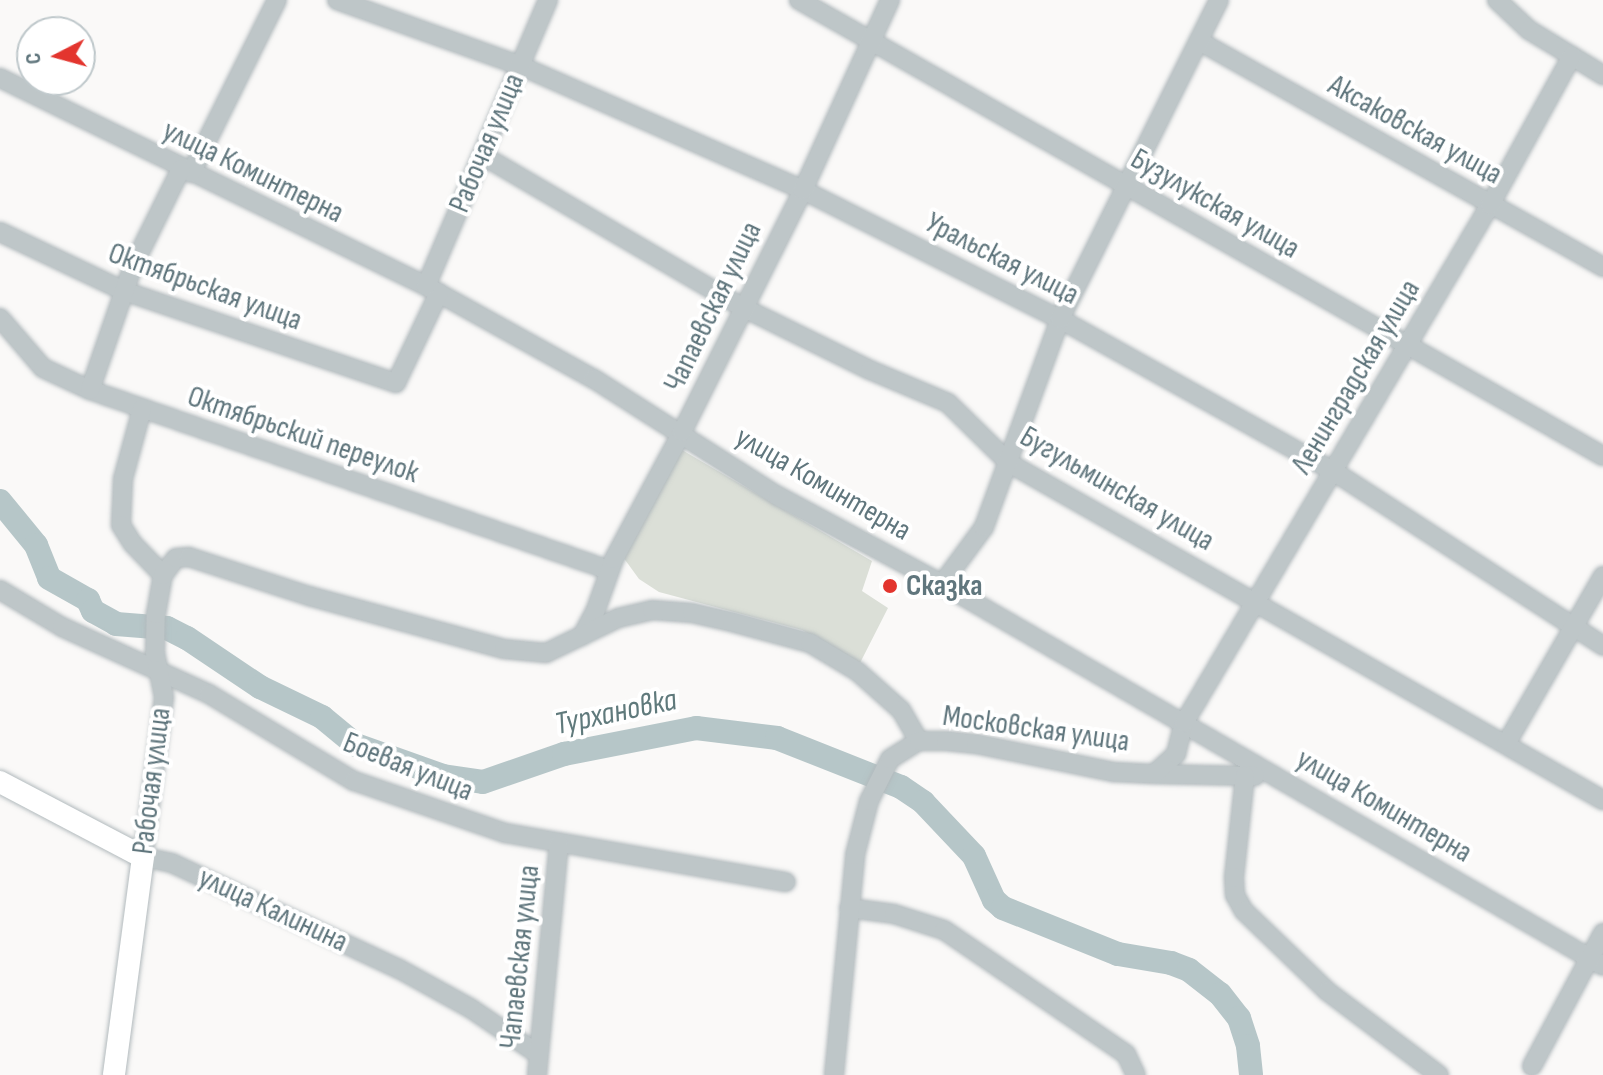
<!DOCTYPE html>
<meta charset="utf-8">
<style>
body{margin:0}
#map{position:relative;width:1603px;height:1075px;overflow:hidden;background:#faf9f8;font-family:"Sofia Sans Condensed",sans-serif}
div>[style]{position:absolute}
.green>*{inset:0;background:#dbdfd7}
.river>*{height:24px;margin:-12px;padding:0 12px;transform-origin:12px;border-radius:12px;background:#b6c6c8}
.roads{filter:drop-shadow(0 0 2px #b2babd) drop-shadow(0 0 2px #b2babd)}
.minor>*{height:18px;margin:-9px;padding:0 9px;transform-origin:9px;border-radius:9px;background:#bec6c8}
.major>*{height:22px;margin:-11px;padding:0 11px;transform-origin:11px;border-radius:11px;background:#fff}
.dots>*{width:22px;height:22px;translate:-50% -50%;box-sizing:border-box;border:4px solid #fff;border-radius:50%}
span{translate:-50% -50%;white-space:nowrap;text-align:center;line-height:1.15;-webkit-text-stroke:8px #fff;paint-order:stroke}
.street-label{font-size:30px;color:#60767d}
.poi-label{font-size:30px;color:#60767d;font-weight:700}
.left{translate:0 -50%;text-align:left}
.water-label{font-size:32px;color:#607a7c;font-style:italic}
.north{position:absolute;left:16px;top:16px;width:80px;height:80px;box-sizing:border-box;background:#fff;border:2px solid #bfc8cb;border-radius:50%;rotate:264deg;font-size:22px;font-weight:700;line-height:32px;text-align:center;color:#60767d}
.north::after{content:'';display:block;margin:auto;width:28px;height:36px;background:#e3352e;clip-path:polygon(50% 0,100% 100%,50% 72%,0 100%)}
</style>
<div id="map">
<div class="green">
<i style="clip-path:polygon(682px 450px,872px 561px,862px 591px,888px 608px,860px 663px,802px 630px,659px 592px,639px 579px,623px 557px)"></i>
</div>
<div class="river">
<i style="left:0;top:501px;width:57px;rotate:50.7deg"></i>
<i style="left:36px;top:545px;width:35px;rotate:68deg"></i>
<i style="left:49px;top:578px;width:45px;rotate:29.4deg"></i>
<i style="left:88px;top:600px;width:12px;rotate:66deg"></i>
<i style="left:93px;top:611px;width:26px;rotate:29deg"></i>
<i style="left:116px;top:624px;width:51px;rotate:4.5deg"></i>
<i style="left:167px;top:628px;width:22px;rotate:27deg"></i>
<i style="left:187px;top:638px;width:88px;rotate:33.9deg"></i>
<i style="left:260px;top:687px;width:69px;rotate:25.8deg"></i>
<i style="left:322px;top:717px;width:44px;rotate:39.5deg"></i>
<i style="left:356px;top:745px;width:92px;rotate:19.6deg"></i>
<i style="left:443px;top:776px;width:40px;rotate:8.5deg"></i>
<i style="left:483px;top:782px;width:86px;rotate:-19.1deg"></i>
<i style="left:564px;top:754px;width:135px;rotate:-11.1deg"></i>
<i style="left:696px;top:728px;width:82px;rotate:7deg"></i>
<i style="left:777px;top:738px;width:133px;rotate:21.6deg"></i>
<i style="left:901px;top:787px;width:27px;rotate:34deg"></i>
<i style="left:923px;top:802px;width:74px;rotate:46.6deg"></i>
<i style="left:974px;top:856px;width:48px;rotate:65.6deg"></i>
<i style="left:994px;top:900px;width:12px;rotate:42deg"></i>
<i style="left:1003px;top:908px;width:124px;rotate:21.8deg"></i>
<i style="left:1118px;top:954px;width:54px;rotate:9.6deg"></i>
<i style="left:1171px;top:963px;width:19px;rotate:21deg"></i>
<i style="left:1189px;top:970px;width:39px;rotate:38deg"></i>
<i style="left:1220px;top:994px;width:31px;rotate:52deg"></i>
<i style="left:1239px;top:1018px;width:29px;rotate:72deg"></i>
<i style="left:1248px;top:1046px;width:29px;rotate:84deg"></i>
</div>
<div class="roads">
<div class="minor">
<i style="left:337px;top:0;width:195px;rotate:19.7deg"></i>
<i style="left:521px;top:66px;width:308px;rotate:23.7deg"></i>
<i style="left:803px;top:190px;width:288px;rotate:26.7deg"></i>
<i style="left:1060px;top:319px;width:312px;rotate:29.1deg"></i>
<i style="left:1333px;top:471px;width:322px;rotate:32.9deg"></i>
<i style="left:799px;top:0;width:924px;rotate:29.56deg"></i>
<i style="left:1497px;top:0;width:44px;rotate:43.2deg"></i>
<i style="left:1529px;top:30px;width:87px;rotate:31.3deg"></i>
<i style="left:1199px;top:41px;width:463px;rotate:29.2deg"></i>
<i style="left:0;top:78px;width:474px;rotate:26deg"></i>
<i style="left:426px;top:286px;width:192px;rotate:29deg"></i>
<i style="left:594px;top:379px;width:218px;rotate:32.5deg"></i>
<i style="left:778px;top:496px;width:186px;rotate:28.2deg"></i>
<i style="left:942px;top:584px;width:763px;rotate:30.02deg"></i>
<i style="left:482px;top:155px;width:303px;rotate:30.3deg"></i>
<i style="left:744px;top:308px;width:140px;rotate:26.2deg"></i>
<i style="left:870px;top:370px;width:85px;rotate:22.9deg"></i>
<i style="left:948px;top:403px;width:86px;rotate:44.5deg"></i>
<i style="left:1009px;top:463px;width:683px;rotate:29.57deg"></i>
<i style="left:191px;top:173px;width:193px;rotate:-63.6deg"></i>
<i style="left:0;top:232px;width:137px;rotate:25.4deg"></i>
<i style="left:124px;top:291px;width:287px;rotate:18.7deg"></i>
<i style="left:396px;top:383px;width:100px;rotate:-64.5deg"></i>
<i style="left:426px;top:286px;width:311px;rotate:-66.9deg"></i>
<i style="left:0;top:318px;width:66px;rotate:49.3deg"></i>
<i style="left:43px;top:368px;width:52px;rotate:25.1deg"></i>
<i style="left:90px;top:390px;width:549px;rotate:19.13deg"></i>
<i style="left:90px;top:390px;width:131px;rotate:-70.9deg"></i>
<i style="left:133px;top:266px;width:108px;rotate:-63.7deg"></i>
<i style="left:142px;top:409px;width:73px;rotate:105.2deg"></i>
<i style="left:123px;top:479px;width:46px;rotate:92.5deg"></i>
<i style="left:121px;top:525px;width:22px;rotate:58deg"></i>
<i style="left:133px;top:544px;width:43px;rotate:45.9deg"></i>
<i style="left:942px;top:584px;width:71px;rotate:-53.6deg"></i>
<i style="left:984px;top:527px;width:221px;rotate:-69.9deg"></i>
<i style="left:1060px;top:319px;width:356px;rotate:-63.5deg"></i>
<i style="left:0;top:590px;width:72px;rotate:30.8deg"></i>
<i style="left:62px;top:627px;width:162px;rotate:24.5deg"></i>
<i style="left:209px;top:694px;width:169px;rotate:31deg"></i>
<i style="left:354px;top:781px;width:160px;rotate:19deg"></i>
<i style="left:505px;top:833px;width:285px;rotate:9.9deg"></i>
<i style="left:582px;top:636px;width:27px;rotate:-62deg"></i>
<i style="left:595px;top:612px;width:56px;rotate:-70.3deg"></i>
<i style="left:614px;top:559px;width:144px;rotate:-61.8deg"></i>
<i style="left:682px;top:432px;width:271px;rotate:-63.4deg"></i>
<i style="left:803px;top:190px;width:209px;rotate:-65.4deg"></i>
<i style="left:1506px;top:744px;width:194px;rotate:-60deg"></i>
<i style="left:1154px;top:774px;width:101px;rotate:1.1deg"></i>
<i style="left:1245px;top:776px;width:102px;rotate:96.2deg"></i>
<i style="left:1234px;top:877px;width:18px;rotate:87deg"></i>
<i style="left:1235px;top:895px;width:18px;rotate:61deg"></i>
<i style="left:1244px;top:911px;width:115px;rotate:43.9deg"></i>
<i style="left:1327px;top:991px;width:140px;rotate:36.9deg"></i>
<i style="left:849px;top:908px;width:45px;rotate:7.6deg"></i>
<i style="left:894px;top:914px;width:52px;rotate:17.7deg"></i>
<i style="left:944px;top:930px;width:220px;rotate:34.3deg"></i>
<i style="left:1126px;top:1054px;width:23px;rotate:65deg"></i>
<i style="left:538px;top:1054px;width:82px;rotate:-145.9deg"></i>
<i style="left:470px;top:1008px;width:81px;rotate:-151.2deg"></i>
<i style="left:399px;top:969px;width:251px;rotate:-155deg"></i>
<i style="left:172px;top:863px;width:30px;rotate:-168deg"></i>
<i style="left:143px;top:857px;width:161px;rotate:-82.5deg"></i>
<i style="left:164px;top:697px;width:45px;rotate:-101.6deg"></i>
<i style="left:155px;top:653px;width:39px;rotate:-89deg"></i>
<i style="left:156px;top:614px;width:40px;rotate:-80deg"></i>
<i style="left:163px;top:575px;width:21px;rotate:-53deg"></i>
<i style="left:176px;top:558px;width:13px;rotate:-4deg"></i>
<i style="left:189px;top:557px;width:126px;rotate:18deg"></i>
<i style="left:309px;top:596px;width:202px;rotate:15.2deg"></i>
<i style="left:504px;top:649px;width:42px;rotate:5.4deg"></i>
<i style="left:546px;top:653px;width:80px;rotate:-25.9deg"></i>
<i style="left:618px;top:618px;width:35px;rotate:-13deg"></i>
<i style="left:652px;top:610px;width:40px;rotate:4.3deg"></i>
<i style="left:692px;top:613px;width:41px;rotate:12.7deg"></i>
<i style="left:732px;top:622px;width:81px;rotate:15.1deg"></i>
<i style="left:810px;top:643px;width:55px;rotate:30.8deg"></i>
<i style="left:857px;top:671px;width:59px;rotate:41.6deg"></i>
<i style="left:901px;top:710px;width:36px;rotate:60deg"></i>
<i style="left:1532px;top:1066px;width:151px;rotate:-61.9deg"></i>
<i style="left:537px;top:1075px;width:232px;rotate:-84.6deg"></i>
<i style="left:834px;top:1075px;width:221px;rotate:-84.5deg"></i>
<i style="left:855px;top:855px;width:56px;rotate:-75.5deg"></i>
<i style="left:869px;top:801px;width:47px;rotate:-63.4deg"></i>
<i style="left:890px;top:759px;width:34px;rotate:-32deg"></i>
<i style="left:919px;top:741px;width:27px"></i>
<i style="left:946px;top:741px;width:30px;rotate:6deg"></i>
<i style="left:976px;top:744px;width:141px;rotate:11.5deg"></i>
<i style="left:1114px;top:772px;width:40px;rotate:2.9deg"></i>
<i style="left:1154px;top:774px;width:30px;rotate:-42deg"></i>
<i style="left:1176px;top:754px;width:32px;rotate:-76deg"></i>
<i style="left:1184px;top:723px;width:602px;rotate:-59.43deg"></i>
<i style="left:1490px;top:205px;width:170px;rotate:-61.2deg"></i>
</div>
<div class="major">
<i style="left:0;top:782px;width:161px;rotate:27.7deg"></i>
<i style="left:143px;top:857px;width:220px;rotate:97.6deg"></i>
</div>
</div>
<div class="dots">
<i style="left:890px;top:586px;background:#e3352e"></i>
</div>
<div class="street-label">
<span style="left:1415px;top:130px;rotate:29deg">Аксаковская улица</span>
<span style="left:487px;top:143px;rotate:-67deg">Рабочая улица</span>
<span style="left:253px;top:172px;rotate:26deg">улица Коминтерна</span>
<span style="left:1215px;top:204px;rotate:30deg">Бузулукская улица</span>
<span style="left:1002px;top:259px;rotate:27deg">Уральская улица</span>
<span style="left:205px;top:287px;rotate:20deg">Октябрьская улица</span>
<span style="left:713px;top:307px;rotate:-64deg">Чапаевская улица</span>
<span style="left:1356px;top:377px;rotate:-59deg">Ленинградская улица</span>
<span style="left:303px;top:435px;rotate:19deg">Октябрьский переулок</span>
<span style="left:823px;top:484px;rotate:30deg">улица Коминтерна</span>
<span style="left:1117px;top:489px;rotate:30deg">Бугульминская улица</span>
<span style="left:1036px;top:729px;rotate:8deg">Московская улица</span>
<span style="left:408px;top:767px;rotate:22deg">Боевая улица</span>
<span style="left:152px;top:781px;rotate:-83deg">Рабочая улица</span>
<span style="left:1384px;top:806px;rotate:30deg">улица Коминтерна</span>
<span style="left:273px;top:910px;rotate:25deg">улица Калинина</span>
<span style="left:520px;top:957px;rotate:-84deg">Чапаевская улица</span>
</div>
<div class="poi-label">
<span class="left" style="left:906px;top:586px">Сказка</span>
</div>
<div class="water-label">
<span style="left:616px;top:713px;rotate:-12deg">Турхановка</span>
</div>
<div class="north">С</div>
</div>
